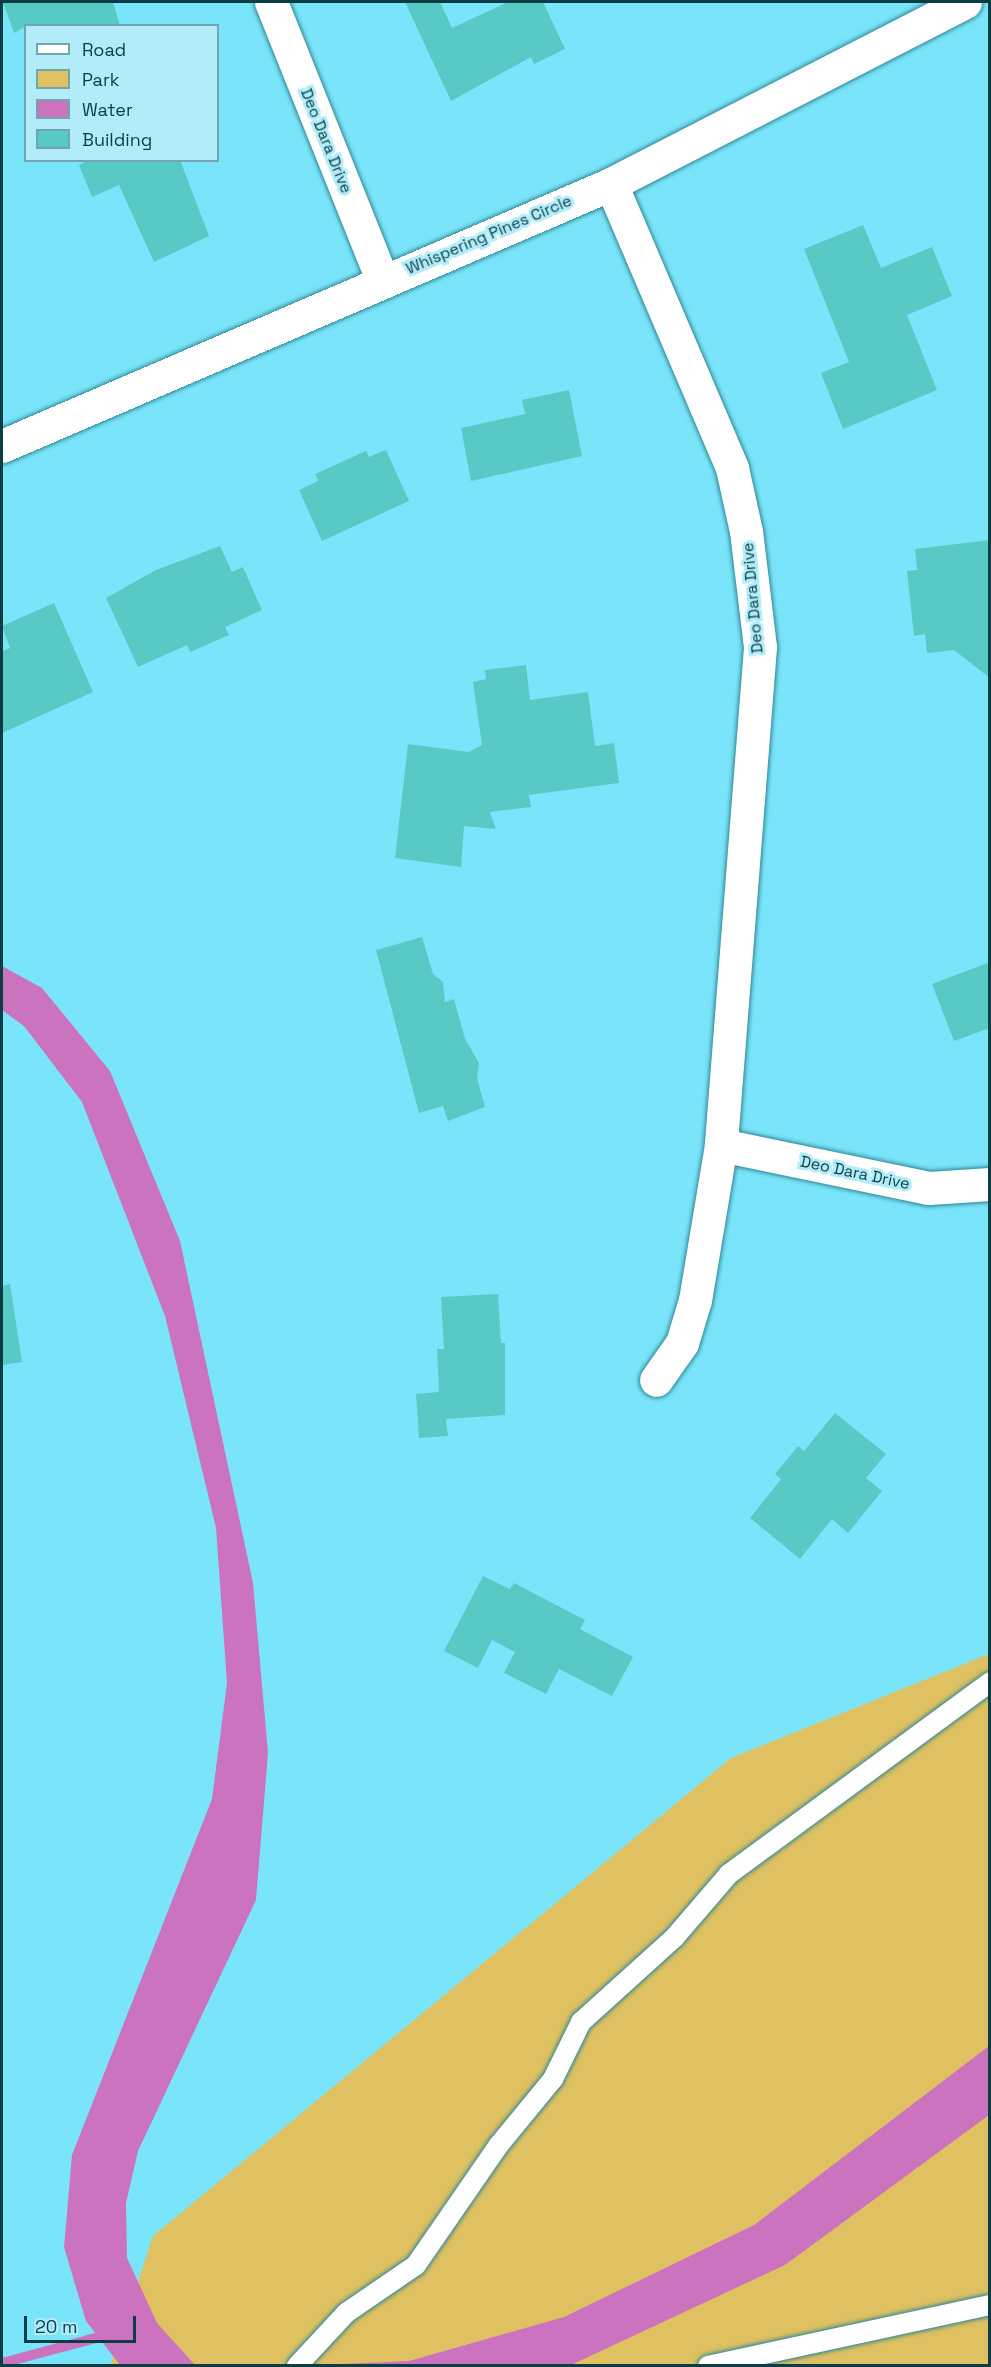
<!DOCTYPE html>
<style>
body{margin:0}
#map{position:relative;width:991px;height:2367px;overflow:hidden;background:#7ae5fa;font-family:"Space Grotesk",sans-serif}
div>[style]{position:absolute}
.green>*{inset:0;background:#dfc161}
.water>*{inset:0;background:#cb73bf}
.stream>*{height:10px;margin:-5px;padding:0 5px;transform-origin:5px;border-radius:5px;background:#cb73bf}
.building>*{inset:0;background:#58cac6}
.roads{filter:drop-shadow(0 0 2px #328695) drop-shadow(0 0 2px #328695)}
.lane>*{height:20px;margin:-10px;padding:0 10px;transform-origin:10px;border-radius:10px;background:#fff}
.street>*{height:33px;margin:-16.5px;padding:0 16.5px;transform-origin:16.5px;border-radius:16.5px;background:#fff}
span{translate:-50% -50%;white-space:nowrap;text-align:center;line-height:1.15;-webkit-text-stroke:6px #b1ecf8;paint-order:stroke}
.street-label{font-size:16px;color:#0c3d45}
.frame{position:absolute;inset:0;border:3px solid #0c3d45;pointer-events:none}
.legend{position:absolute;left:24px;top:24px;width:195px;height:138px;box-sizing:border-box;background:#b1ecf8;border:2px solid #6fa6b0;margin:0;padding:8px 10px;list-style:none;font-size:18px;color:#0c3d45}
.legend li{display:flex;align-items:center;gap:12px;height:30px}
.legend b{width:30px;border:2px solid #6fa6b0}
.scale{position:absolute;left:24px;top:2316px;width:112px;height:27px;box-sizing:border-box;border:3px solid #0c3d45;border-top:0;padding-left:8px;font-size:18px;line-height:21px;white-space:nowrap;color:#0c3d45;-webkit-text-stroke:4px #b1ecf8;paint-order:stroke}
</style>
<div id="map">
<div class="green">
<i style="clip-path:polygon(989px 1654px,989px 2365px,110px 2366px,153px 2236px,731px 1758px)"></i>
</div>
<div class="water">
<i style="clip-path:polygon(2px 966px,42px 988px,110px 1071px,180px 1241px,253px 1583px,268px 1753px,256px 1900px,138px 2151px,126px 2203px,127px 2258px,157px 2323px,195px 2365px,120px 2365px,86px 2321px,64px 2247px,72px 2155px,212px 1799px,227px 1683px,216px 1528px,165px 1316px,82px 1102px,24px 1026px,2px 1010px)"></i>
<i style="clip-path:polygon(989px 2046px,989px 2115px,785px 2265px,571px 2365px,320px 2365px,409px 2361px,564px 2317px,754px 2225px)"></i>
</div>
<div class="stream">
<i style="left:2px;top:2363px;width:113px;rotate:-14.9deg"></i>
</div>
<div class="building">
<i style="clip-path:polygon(3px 2px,113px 2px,120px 26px,26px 26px,14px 33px)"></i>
<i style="clip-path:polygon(405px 2px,440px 2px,452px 28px,508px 2px,543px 2px,565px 49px,534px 64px,531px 57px,451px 101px)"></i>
<i style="clip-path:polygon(89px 160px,180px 160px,209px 236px,154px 262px,119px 185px,92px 197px,79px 165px)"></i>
<i style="clip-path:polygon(863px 225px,881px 268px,932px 247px,952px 296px,907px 315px,937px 390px,843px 429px,821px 373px,849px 362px,804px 249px)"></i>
<i style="clip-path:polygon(569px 390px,582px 456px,471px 481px,461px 428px,525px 414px,522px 400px)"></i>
<i style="clip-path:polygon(386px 450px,409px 501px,322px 541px,299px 490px,318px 481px,315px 474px,366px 451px,369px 457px)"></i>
<i style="clip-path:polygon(990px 540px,990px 678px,954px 650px,927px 653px,925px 634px,914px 636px,907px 571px,917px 570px,915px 549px)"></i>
<i style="clip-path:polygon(220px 546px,232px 572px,243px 567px,262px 610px,225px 627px,229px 635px,190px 652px,187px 645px,138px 667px,106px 598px,156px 570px)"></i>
<i style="clip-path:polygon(54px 603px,93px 692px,2px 733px,2px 651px,10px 648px,2px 626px)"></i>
<i style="clip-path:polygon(526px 665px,530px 700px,588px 692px,595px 746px,614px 743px,619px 783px,529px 795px,531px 807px,490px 812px,496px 829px,464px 826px,461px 867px,395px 858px,408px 744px,469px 752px,482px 745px,473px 682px,486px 679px,485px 670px)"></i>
<i style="clip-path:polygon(422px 937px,433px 974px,443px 982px,445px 1002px,454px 999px,465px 1039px,479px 1063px,477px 1078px,485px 1107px,448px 1121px,443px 1106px,419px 1113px,376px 950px)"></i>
<i style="clip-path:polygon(990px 962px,990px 1028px,954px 1041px,932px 984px)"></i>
<i style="clip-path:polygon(10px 1284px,22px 1362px,2px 1365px,2px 1286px)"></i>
<i style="clip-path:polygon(498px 1294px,501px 1343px,505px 1343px,505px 1415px,446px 1419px,448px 1436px,419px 1438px,416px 1394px,439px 1392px,437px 1349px,444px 1349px,441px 1297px)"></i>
<i style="clip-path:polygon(835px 1413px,886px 1454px,866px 1478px,882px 1491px,848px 1533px,832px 1519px,800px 1559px,750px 1518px,781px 1479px,775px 1474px,798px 1446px,804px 1451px)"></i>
<i style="clip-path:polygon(483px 1576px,510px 1589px,514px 1583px,585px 1620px,580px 1629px,633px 1657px,612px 1696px,559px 1669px,546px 1694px,504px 1673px,515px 1652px,492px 1640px,478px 1668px,444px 1651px)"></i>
</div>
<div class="roads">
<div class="lane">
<i style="left:297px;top:2366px;width:72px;rotate:-47.2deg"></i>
<i style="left:346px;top:2313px;width:85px;rotate:-34.4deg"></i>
<i style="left:416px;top:2265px;width:145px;rotate:-55.4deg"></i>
<i style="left:498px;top:2146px;width:87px;rotate:-50.6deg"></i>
<i style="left:553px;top:2079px;width:64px;rotate:-63.8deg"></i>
<i style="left:581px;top:2022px;width:125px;rotate:-42.1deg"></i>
<i style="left:674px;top:1938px;width:84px;rotate:-49.3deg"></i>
<i style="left:729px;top:1874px;width:324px;rotate:-36.3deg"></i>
<i style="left:708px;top:2366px;width:289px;rotate:-12.2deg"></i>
</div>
<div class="street">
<i style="left:271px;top:2px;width:299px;rotate:68.2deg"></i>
<i style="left:611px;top:184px;width:309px;rotate:66.9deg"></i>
<i style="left:732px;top:468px;width:65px;rotate:77.5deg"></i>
<i style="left:746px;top:531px;width:117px;rotate:83.1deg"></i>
<i style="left:760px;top:647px;width:500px;rotate:94.5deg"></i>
<i style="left:721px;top:1145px;width:157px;rotate:99.5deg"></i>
<i style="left:695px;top:1300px;width:45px;rotate:106.8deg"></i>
<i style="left:682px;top:1343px;width:45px;rotate:125.1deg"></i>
<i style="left:2px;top:446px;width:663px;rotate:-23.28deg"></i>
<i style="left:611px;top:184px;width:398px;rotate:-27.2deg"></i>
<i style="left:721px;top:1145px;width:212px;rotate:11.7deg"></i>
<i style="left:929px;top:1188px;width:61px;rotate:-3.8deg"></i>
</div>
</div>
<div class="street-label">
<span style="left:326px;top:141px;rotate:68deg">Deo Dara Drive</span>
<span style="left:489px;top:235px;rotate:-23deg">Whispering Pines Circle</span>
<span style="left:753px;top:598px;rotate:-95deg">Deo Dara Drive</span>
<span style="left:855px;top:1173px;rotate:12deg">Deo Dara Drive</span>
</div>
<div class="frame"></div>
<ul class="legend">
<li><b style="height:8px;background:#fff"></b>Road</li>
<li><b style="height:16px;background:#dfc161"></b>Park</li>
<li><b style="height:16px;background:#cb73bf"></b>Water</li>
<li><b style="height:16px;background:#58cac6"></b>Building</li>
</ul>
<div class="scale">20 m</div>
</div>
